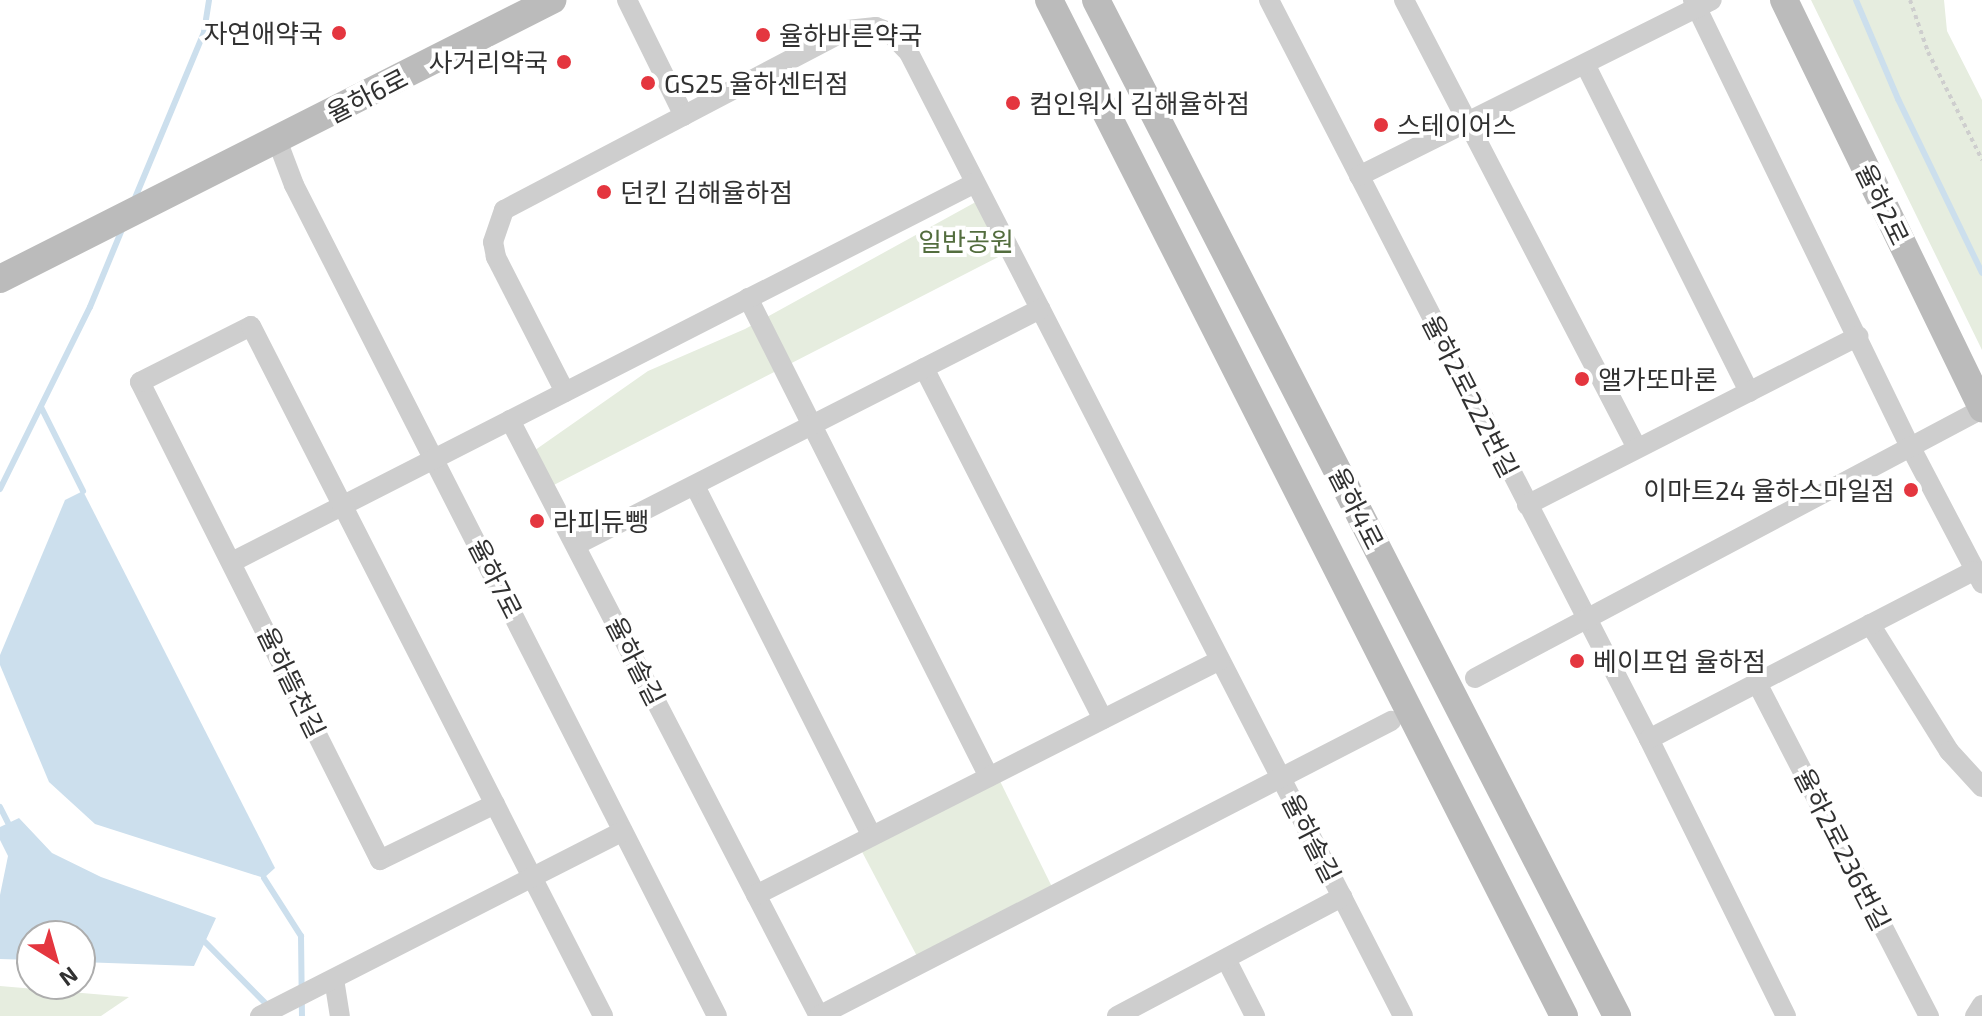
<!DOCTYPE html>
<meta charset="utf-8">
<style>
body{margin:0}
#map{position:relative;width:1982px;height:1016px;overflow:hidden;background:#fff;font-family:"Exo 2","Noto Sans KR",sans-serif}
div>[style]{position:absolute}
.green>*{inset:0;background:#e6eddf}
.water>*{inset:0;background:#ccdfed}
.stream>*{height:6px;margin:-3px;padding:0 3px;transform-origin:3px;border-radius:3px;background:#ccdfed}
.path>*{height:4px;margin-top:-2px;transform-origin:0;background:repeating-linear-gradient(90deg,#cecece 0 4px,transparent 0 8px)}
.street>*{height:20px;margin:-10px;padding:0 10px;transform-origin:10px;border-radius:10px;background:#cecece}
.secondary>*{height:28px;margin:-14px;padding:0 14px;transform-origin:14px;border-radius:14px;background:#bbb}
.dots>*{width:22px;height:22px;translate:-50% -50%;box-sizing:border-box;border:4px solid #fff;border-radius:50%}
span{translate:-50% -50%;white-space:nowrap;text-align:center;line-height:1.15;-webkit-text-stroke:8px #fff;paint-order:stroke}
.poi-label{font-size:26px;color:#313131}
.right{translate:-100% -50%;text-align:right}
.left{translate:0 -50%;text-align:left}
.street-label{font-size:26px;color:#313131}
.park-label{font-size:26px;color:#536d3e}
.north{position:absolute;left:16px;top:920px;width:80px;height:80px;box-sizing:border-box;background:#fff;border:2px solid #adadad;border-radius:50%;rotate:143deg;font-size:22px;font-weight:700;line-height:32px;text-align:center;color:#313131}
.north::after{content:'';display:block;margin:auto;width:28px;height:36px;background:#e4363f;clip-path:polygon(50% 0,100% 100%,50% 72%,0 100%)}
</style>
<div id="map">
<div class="green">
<i style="clip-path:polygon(1811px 0,1944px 0,1947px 31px,1982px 100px,1982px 350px)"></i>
<i style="clip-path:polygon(983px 198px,1010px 251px,546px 489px,528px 455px,648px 371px,745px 329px)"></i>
<i style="clip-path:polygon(998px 777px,1054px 891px,919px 960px,859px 846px)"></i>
<i style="clip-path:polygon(0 986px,129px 997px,101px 1016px,0 1016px)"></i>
</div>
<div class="water">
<i style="clip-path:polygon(83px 491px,275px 868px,264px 878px,95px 824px,49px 782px,0 665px,0 655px,65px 500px)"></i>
<i style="clip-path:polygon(19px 818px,52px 853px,101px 877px,216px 918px,194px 966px,80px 962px,80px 936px,32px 936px,32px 960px,0 959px,0 895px,8px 856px,0 840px,0 827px)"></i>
</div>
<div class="stream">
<i style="left:1856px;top:0;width:108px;rotate:67deg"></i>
<i style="left:1898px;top:99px;width:193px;rotate:64.2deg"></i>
<i style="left:135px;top:198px;width:180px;rotate:-67.4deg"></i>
<i style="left:204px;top:32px;width:32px;rotate:-81deg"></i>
<i style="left:41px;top:407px;width:94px;rotate:63.4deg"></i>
<i style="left:0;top:489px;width:203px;rotate:-63.7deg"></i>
<i style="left:90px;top:307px;width:87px;rotate:-67.6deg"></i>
<i style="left:0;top:807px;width:18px;rotate:63deg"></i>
<i style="left:264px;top:878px;width:69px;rotate:57.5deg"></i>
<i style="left:301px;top:936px;width:80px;rotate:89.3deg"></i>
<i style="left:205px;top:942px;width:93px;rotate:45.4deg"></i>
</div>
<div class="path">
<i style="left:1910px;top:0;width:55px;rotate:70.9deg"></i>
<i style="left:1928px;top:52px;width:121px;rotate:63.4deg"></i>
</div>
<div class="street">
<i style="left:627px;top:0;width:129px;rotate:63.8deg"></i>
<i style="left:1269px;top:0;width:831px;rotate:62.79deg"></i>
<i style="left:1649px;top:739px;width:309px;rotate:63.7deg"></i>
<i style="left:1404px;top:0;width:505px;rotate:62.52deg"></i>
<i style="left:1693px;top:0;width:498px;rotate:64.1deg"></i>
<i style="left:1911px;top:448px;width:153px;rotate:62.3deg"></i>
<i style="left:1585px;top:64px;width:367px;rotate:63.4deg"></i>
<i style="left:277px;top:140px;width:48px;rotate:69.3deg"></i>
<i style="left:294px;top:185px;width:932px;rotate:63.02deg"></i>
<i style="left:1359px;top:176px;width:394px;rotate:-26.5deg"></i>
<i style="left:748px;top:298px;width:536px;rotate:63.29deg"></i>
<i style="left:924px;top:368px;width:394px;rotate:63deg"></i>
<i style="left:565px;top:392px;width:152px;rotate:-117.1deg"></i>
<i style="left:496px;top:257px;width:15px;rotate:-101deg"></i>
<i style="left:493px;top:242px;width:34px;rotate:-71deg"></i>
<i style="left:504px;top:210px;width:387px;rotate:-27.7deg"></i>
<i style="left:847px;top:30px;width:29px;rotate:-6deg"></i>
<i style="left:876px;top:27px;width:14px;rotate:21deg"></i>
<i style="left:889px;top:32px;width:29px;rotate:46deg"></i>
<i style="left:909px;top:53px;width:1082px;rotate:62.84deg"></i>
<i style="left:510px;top:420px;width:671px;rotate:62.6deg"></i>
<i style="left:695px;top:486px;width:392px;rotate:63.2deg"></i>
<i style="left:1527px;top:505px;width:372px;rotate:-27deg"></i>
<i style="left:576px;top:545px;width:521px;rotate:-26.96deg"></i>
<i style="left:232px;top:562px;width:834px;rotate:-27.03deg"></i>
<i style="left:1870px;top:624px;width:150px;rotate:58.1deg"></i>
<i style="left:1949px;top:751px;width:49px;rotate:47.5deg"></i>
<i style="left:1475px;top:678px;width:574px;rotate:-27.95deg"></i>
<i style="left:1757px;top:683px;width:375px;rotate:62.7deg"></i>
<i style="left:1649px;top:739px;width:365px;rotate:-27.4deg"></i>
<i style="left:495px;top:804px;width:128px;rotate:154deg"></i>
<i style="left:380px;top:860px;width:535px;rotate:-116.66deg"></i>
<i style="left:140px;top:382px;width:124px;rotate:-26.8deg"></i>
<i style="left:251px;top:326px;width:619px;rotate:62.98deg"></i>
<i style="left:532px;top:877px;width:156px;rotate:62.9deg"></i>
<i style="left:756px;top:895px;width:520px;rotate:-26.86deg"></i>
<i style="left:1226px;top:959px;width:64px;rotate:63deg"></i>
<i style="left:334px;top:979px;width:37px;rotate:81deg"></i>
<i style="left:260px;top:1016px;width:407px;rotate:-27deg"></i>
<i style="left:819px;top:1016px;width:644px;rotate:-27.28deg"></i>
<i style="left:1117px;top:1016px;width:255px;rotate:-27.9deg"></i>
<i style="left:1975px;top:1016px;width:13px;rotate:-58deg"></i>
</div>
<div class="secondary">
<i style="left:1049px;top:0;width:1139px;rotate:63.12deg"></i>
<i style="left:1096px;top:0;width:1142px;rotate:62.85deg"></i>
<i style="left:1784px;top:0;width:454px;rotate:64.1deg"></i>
<i style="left:0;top:279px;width:619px;rotate:-26.81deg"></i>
</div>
<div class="dots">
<i style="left:339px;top:33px;background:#e4363f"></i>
<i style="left:763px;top:35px;background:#e4363f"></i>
<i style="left:564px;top:62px;background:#e4363f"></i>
<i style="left:648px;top:83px;background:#e4363f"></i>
<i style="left:1013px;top:103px;background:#e4363f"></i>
<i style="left:1381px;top:125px;background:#e4363f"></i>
<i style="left:604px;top:192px;background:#e4363f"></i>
<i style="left:1582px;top:379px;background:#e4363f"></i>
<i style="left:1911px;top:490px;background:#e4363f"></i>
<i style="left:537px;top:521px;background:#e4363f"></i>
<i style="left:1577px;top:661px;background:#e4363f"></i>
</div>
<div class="poi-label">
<span class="right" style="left:323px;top:33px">자연애약국</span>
<span class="left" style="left:779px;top:35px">율하바른약국</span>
<span class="right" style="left:548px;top:62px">사거리약국</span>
<span class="left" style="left:664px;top:83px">GS25 율하센터점</span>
<span class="left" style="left:1029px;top:103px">컴인워시 김해율하점</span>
<span class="left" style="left:1397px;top:125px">스테이어스</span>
<span class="left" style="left:620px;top:192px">던킨 김해율하점</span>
<span class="left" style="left:1598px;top:379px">앨가또마론</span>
<span class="right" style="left:1895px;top:490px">이마트24 율하스마일점</span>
<span class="left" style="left:553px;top:521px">라피듀뺑</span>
<span class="left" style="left:1593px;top:661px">베이프업 율하점</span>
</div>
<div class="street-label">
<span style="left:367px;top:95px;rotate:-27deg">율하6로</span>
<span style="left:1883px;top:204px;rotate:64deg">율하2로</span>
<span style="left:1471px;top:396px;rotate:63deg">율하2로222번길</span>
<span style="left:1357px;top:508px;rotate:63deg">율하4로</span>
<span style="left:496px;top:578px;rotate:63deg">율하7로</span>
<span style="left:636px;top:661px;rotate:63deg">율하솔길</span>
<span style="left:292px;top:682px;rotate:64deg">율하뜰천길</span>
<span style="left:1312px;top:838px;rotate:63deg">율하솔길</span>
<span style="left:1843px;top:849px;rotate:63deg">율하2로236번길</span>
</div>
<div class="park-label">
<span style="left:966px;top:241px">일반공원</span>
</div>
<div class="north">N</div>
</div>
